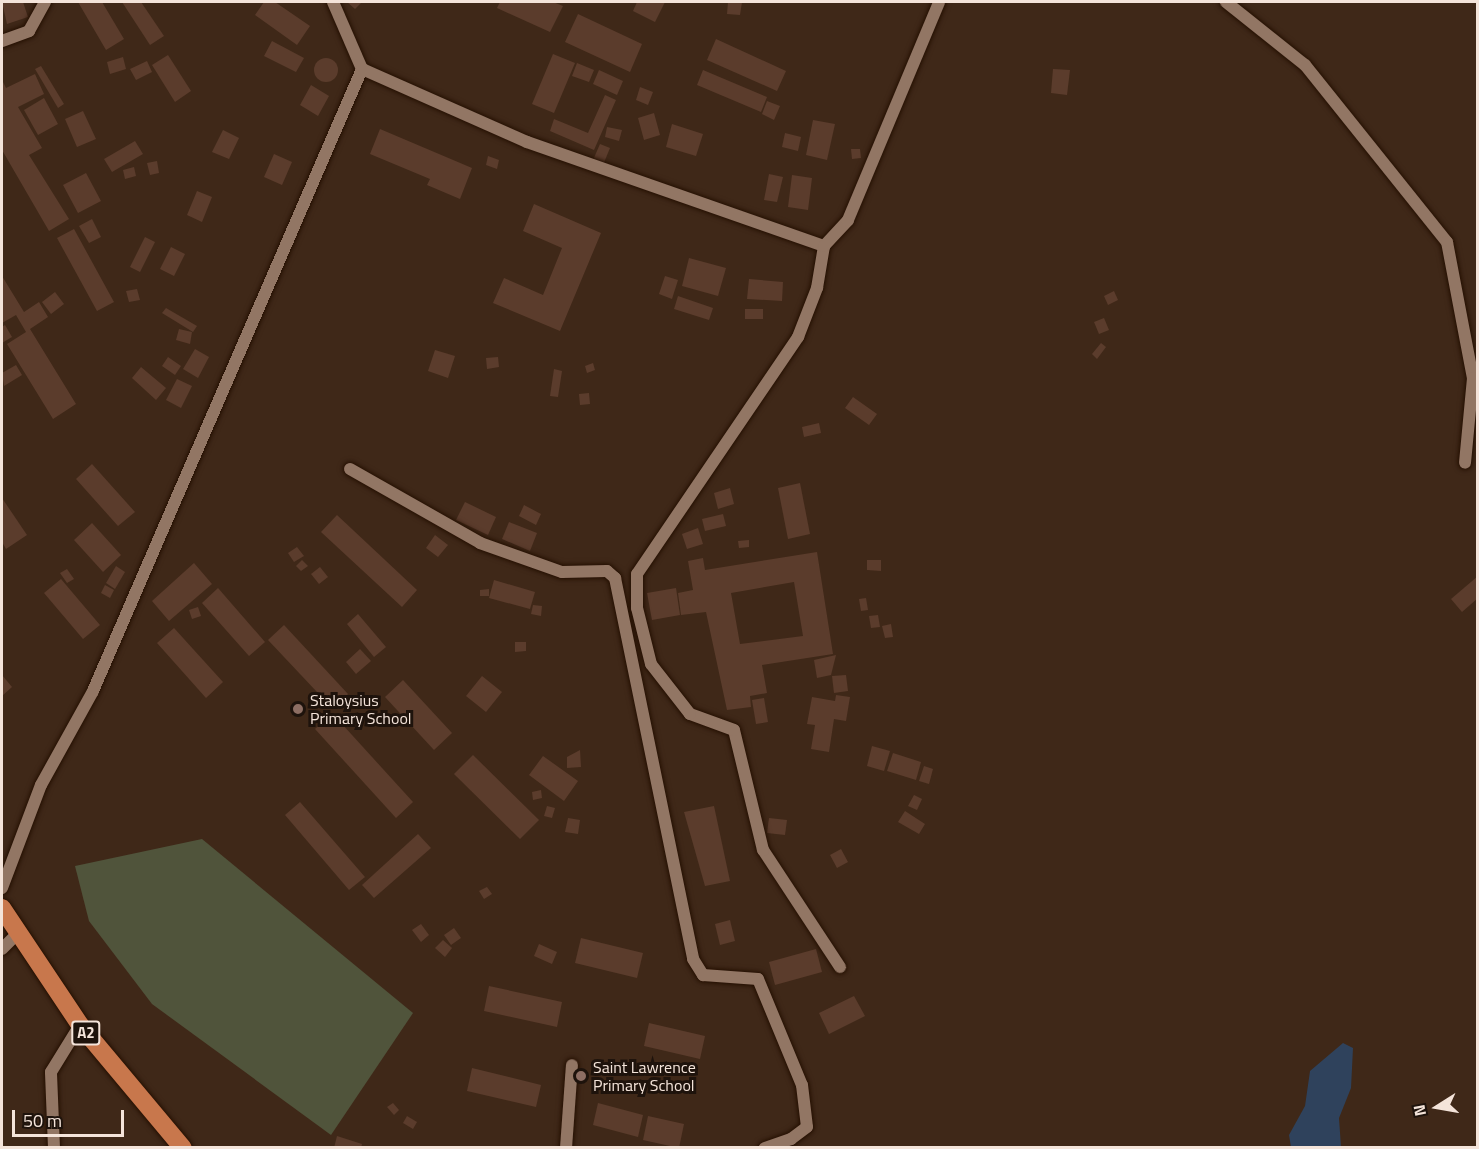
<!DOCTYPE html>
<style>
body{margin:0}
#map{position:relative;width:1479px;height:1149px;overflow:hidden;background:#3f2818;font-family:"Titillium Web",sans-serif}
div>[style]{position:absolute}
.green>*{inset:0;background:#50543b}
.water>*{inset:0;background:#2f425c}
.building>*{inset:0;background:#5b3c2c}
.round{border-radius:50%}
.roads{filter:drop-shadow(0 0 2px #251002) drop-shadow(0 0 2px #251002)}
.minor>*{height:12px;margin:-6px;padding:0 6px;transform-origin:6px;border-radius:6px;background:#927664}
.primary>*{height:18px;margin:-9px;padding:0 9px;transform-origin:9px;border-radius:9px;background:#c8774c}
.dots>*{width:16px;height:16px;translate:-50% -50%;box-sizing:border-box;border:3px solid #1e130c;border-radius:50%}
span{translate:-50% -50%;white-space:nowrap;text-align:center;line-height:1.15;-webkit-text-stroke:6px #1e130c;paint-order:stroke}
.shield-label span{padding:2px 4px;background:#1e130c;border:2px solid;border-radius:4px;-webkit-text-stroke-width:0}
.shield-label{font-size:15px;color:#f4e4da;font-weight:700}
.poi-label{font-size:16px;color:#f4e4da}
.left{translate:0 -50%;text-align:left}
.frame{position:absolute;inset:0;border:3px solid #f4e4da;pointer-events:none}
.north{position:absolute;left:1407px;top:1077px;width:60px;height:60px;-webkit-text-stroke:4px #1e130c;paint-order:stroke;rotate:259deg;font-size:16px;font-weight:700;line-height:24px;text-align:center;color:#f4e4da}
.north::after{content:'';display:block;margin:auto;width:21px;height:27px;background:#f4e4da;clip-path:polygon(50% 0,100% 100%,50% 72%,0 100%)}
.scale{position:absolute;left:12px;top:1110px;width:112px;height:27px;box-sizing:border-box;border:3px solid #f4e4da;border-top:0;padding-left:8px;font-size:18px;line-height:21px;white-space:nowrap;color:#f4e4da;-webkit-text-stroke:4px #1e130c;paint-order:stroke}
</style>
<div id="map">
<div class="green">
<i style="clip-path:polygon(202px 839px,413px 1013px,331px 1135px,152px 1004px,89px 921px,75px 866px)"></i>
</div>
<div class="water">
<i style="clip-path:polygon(1343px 1043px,1353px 1048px,1351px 1088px,1339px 1118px,1341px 1147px,1291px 1147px,1289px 1135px,1305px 1106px,1310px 1071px)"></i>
</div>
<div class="building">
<i style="clip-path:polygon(2px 2px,23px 2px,28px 17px,7px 24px)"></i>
<i style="clip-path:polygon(78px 2px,102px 2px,124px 39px,106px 50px)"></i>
<i style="clip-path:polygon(122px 2px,141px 2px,164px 36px,150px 45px)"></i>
<i style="clip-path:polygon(264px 2px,275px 2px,310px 26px,297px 45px,255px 15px)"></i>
<i style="clip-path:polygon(347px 2px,362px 2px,355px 9px)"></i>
<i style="clip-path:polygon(500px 2px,553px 2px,563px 6px,550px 32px,497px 8px)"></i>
<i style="clip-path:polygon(637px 2px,665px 2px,655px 22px,633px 11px)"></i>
<i style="clip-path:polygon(728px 2px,742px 2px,740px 15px,727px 14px)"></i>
<i style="clip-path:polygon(578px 14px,642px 44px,630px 72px,565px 42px)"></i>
<i style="clip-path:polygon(716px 39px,786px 71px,777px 91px,707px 60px)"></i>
<i style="clip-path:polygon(272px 41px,304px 58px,296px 72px,264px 56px)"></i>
<i style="clip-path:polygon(553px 54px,575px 63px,554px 113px,532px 104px)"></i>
<i style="clip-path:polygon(168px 55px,191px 91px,175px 102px,152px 65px)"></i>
<i style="clip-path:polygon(123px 57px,126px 69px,110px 74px,107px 62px)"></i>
<i class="round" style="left:314px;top:58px;width:24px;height:24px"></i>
<i style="clip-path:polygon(147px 61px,152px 72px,136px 80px,130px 69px)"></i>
<i style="clip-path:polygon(577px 63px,594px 70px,589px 82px,572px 76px)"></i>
<i style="clip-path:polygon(41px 66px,64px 104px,58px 108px,35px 69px)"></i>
<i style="clip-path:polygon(1053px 69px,1070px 70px,1067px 95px,1051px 93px)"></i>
<i style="clip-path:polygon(599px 70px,623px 81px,617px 95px,593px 84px)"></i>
<i style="clip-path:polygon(703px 70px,767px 97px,761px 112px,697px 85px)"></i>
<i style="clip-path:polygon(35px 74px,44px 94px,18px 107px,42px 148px,29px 155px,69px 219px,49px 231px,2px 150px,2px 80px,6px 88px)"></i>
<i style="clip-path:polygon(311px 85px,329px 96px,318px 116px,300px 105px)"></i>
<i style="clip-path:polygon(640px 87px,653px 92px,648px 105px,636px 100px)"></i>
<i style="clip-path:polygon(605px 95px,616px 100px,594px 150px,550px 131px,554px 119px,588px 133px)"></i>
<i style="clip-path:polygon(44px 98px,58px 124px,38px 135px,24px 110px)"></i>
<i style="clip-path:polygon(767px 101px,780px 106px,774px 120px,762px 114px)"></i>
<i style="clip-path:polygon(83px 111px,96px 139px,77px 147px,65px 119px)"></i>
<i style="clip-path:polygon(654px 113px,660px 135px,644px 140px,638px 118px)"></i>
<i style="clip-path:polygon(813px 120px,835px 124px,827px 160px,806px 155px)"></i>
<i style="clip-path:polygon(672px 124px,703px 134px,696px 156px,666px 147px)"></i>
<i style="clip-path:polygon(607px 127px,622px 130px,619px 141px,605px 137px)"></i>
<i style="clip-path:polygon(380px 129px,472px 168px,460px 199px,427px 185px,430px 179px,370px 154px)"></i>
<i style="clip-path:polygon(223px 130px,239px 138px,229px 159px,212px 152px)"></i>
<i style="clip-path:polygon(785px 133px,801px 137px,798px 151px,782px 147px)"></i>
<i style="clip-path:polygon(135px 141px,143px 154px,112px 172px,104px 159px)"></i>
<i style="clip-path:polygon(600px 144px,610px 148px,603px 165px,593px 160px)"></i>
<i style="clip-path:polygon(851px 149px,860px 149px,861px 158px,852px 159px)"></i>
<i style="clip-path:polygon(274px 154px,292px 162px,282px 185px,264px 177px)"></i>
<i style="clip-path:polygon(488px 156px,499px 160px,497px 169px,486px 165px)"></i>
<i style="clip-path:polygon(157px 161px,159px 173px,150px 175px,147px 163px)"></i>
<i style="clip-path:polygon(134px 167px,136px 176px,125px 179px,123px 170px)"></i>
<i style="clip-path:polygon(86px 173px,101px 201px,78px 213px,63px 185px)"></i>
<i style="clip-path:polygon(769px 174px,783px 177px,777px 202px,764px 200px)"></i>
<i style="clip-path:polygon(792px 175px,812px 178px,808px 210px,788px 207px)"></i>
<i style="clip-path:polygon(197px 191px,212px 197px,202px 222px,187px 215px)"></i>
<i style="clip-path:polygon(534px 204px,601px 233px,560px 331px,493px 303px,504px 278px,543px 295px,562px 248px,523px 231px)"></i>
<i style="clip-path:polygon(92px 219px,101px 237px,89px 243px,79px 226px)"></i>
<i style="clip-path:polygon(74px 229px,114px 302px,97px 311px,57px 238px)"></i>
<i style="clip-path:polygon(145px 237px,155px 242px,140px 272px,130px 267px)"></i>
<i style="clip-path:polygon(171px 247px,185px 254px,174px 276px,160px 269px)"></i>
<i style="clip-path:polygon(689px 258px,726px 268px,718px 296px,682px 286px)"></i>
<i style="clip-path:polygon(2px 276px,24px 312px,39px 302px,48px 317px,30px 329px,76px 404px,53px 419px,7px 344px,26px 332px,16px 315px,2px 323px)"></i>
<i style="clip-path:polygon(665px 276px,678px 280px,672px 299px,659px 294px)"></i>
<i style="clip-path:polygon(749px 279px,783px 282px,782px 301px,747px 299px)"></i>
<i style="clip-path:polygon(137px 289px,140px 300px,129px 302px,126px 291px)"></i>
<i style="clip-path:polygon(1114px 291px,1118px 300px,1108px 305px,1104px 296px)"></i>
<i style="clip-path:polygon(55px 292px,64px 304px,51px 314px,42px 302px)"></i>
<i style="clip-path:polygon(678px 296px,713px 308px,709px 320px,674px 309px)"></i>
<i style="clip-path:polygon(166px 308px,197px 326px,193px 332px,162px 313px)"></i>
<i style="clip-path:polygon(745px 309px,763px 309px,763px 319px,745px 319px)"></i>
<i style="clip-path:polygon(1104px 318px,1109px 330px,1099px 334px,1094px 322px)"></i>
<i style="clip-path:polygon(5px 325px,12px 337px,2px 343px,2px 327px)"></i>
<i style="clip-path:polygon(179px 329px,192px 332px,190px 344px,176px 340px)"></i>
<i style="clip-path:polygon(1101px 343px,1106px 347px,1097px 359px,1092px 354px)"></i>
<i style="clip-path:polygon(195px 349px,209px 357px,198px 378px,183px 369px)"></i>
<i style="clip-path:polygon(435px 350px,455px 356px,448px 378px,428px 371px)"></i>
<i style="clip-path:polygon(168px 357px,181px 366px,175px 375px,162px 366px)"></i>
<i style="clip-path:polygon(498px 357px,499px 367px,487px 369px,486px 358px)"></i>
<i style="clip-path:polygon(593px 363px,595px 370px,587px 373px,585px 366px)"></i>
<i style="clip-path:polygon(16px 365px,22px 375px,4px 386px,2px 373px)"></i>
<i style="clip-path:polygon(141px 367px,166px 388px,156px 400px,132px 378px)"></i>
<i style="clip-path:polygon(554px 369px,562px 371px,558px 397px,550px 396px)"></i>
<i style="clip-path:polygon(177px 379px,192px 386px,181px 408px,166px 400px)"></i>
<i style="clip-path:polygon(589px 393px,590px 404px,580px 405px,579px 394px)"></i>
<i style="clip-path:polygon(853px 397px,877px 414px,869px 425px,845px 408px)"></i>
<i style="clip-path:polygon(819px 423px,821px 433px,804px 437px,802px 427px)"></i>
<i style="clip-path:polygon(92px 464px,135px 512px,118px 526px,76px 479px)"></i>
<i style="clip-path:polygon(800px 483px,810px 534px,788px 539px,778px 488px)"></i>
<i style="clip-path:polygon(730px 488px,734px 504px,718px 509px,714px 493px)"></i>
<i style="clip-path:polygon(2px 498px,27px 535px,6px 549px,2px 542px)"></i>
<i style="clip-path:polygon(465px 502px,496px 517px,488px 535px,456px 520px)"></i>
<i style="clip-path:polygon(524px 505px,541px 514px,536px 525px,519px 516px)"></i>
<i style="clip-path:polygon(723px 514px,726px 526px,705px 531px,702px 519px)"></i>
<i style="clip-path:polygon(337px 515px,417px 590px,402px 607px,321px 532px)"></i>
<i style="clip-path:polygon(509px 522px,537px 533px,530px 551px,502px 539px)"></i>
<i style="clip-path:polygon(92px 523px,121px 555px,103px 572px,74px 540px)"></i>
<i style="clip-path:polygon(698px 528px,703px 544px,687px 549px,682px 534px)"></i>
<i style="clip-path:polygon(435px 535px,448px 545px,438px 557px,426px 548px)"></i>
<i style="clip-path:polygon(749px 540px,749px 547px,739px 548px,738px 541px)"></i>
<i style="clip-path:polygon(297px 547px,304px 556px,294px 562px,288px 553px)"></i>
<i style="clip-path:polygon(evenodd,817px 552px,833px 654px,762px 665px,767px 693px,750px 696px,751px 707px,727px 710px,706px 612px,681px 615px,678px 593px,693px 590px,688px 561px,703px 558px,705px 570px,817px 552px,794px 582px,803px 636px,740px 644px,731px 593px,794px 582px)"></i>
<i style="clip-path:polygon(302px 560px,308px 566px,301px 571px,296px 566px)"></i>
<i style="clip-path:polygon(867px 560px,881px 560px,881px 571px,867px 570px)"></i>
<i style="clip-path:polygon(194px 563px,212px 584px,169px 621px,152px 601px)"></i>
<i style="clip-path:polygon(116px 566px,125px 572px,115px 589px,106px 583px)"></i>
<i style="clip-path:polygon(320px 567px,328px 577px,319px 584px,311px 574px)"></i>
<i style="clip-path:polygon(67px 569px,74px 579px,67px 583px,60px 573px)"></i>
<i style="clip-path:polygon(1478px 576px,1478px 598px,1462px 612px,1451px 599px)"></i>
<i style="clip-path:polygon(61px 579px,100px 625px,83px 639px,44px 593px)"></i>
<i style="clip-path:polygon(494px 580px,535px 592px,530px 609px,489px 598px)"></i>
<i style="clip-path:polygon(105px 585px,114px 590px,110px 598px,101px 593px)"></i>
<i style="clip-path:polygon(218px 588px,265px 642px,249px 656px,202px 603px)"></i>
<i style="clip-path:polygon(676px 588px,680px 615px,652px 620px,647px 593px)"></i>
<i style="clip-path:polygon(489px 589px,489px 596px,480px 596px,480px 590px)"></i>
<i style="clip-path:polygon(866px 598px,868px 610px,861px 611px,859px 599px)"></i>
<i style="clip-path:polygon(533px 605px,542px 606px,541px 616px,531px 614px)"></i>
<i style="clip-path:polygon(198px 607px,201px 616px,192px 619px,189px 610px)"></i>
<i style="clip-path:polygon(358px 614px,386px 647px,374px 657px,347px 624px)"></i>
<i style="clip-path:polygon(878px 615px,880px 627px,871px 628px,869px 616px)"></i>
<i style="clip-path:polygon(891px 624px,893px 637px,885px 638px,882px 626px)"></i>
<i style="clip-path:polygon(284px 625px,348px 694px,333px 709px,268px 640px)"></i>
<i style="clip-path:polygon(174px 628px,223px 682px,206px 698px,157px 643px)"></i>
<i style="clip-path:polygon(515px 642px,526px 642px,526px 651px,515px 652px)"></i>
<i style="clip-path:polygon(360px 649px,371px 661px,356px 674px,346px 662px)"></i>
<i style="clip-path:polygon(836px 655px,831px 675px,817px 678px,814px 660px)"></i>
<i style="clip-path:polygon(2px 675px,12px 687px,2px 696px)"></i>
<i style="clip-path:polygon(846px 675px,848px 691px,834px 693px,832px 676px)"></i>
<i style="clip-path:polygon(482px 676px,502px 692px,486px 712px,466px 696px)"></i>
<i style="clip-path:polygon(403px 680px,452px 733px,434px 750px,385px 697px)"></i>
<i style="clip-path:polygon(836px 695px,850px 697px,846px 721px,834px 719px,829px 752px,811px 749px,815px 725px,807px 724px,812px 697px,835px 701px)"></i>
<i style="clip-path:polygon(764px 698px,768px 722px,756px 724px,752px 700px)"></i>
<i style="clip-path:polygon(332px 713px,413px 802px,396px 818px,315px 729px)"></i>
<i style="clip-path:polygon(872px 746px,890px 751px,884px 771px,867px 766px)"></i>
<i style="clip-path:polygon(580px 750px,581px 767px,567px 768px,567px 757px)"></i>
<i style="clip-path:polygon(893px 753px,921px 762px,916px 780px,887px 771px)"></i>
<i style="clip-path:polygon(473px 755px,539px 820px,520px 839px,454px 774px)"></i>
<i style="clip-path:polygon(543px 756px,578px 781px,564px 801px,529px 775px)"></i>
<i style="clip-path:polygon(924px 766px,933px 769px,929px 784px,919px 781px)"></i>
<i style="clip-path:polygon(541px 790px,542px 798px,533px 800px,532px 792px)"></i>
<i style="clip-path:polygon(914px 795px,922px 799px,917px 810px,908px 806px)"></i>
<i style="clip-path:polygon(300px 802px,365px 877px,349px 890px,285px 815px)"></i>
<i style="clip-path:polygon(547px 806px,555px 808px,552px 818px,544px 816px)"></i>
<i style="clip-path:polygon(714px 806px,730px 881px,705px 886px,684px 812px)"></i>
<i style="clip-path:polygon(905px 811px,925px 824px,919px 834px,898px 822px)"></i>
<i style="clip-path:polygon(568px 818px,580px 820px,578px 834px,565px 832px)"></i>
<i style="clip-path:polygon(769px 818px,787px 820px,785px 835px,767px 833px)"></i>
<i style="clip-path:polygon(418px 834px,431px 848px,374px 898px,362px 885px)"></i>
<i style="clip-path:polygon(841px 849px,848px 862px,837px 868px,830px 855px)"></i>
<i style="clip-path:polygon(487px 887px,492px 894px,484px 899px,479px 891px)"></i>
<i style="clip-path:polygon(730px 920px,735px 941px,720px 945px,715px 924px)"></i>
<i style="clip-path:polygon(421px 924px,429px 935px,421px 942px,412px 930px)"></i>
<i style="clip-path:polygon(454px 928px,461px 938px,451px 945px,444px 935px)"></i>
<i style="clip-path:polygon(581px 938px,643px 953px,637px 978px,575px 963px)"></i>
<i style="clip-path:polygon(443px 940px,452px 948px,445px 957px,435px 948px)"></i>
<i style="clip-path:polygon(539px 944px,557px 952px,552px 964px,534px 956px)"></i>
<i style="clip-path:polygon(816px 949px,822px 972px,775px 985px,769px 962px)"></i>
<i style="clip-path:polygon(489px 986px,562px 1002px,557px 1027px,484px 1011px)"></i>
<i style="clip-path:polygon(854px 996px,865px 1016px,829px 1034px,819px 1013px)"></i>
<i style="clip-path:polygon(649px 1023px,705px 1036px,700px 1059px,644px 1046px)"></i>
<i style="clip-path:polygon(472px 1068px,541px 1085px,536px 1107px,467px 1091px)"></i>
<i style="clip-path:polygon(393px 1103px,399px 1110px,394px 1115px,387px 1107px)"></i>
<i style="clip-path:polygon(598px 1103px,643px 1115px,638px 1137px,593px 1125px)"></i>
<i style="clip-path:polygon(407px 1116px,417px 1122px,413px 1129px,403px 1123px)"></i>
<i style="clip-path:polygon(648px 1116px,684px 1124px,679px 1148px,643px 1140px)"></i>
<i style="clip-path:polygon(337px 1136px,362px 1144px,361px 1148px,334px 1148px)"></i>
</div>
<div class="roads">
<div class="minor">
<i style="left:1226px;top:2px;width:101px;rotate:38.6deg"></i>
<i style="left:1305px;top:65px;width:227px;rotate:51.3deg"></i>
<i style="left:1447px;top:242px;width:138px;rotate:79.2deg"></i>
<i style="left:1473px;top:378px;width:85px;rotate:95.4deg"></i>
<i style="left:2px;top:41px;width:29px;rotate:-20deg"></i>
<i style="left:29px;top:31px;width:33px;rotate:-61deg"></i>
<i style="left:362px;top:69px;width:180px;rotate:23.9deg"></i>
<i style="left:527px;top:142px;width:315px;rotate:19.3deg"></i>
<i style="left:350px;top:469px;width:150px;rotate:29.6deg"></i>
<i style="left:480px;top:543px;width:87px;rotate:19.5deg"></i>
<i style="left:562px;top:572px;width:45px;rotate:-1.3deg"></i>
<i style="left:607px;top:571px;width:11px;rotate:41deg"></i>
<i style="left:615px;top:578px;width:389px;rotate:78.4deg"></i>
<i style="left:693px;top:959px;width:19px;rotate:58deg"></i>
<i style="left:703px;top:975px;width:55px;rotate:4.2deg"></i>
<i style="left:758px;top:979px;width:115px;rotate:67.5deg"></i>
<i style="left:802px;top:1085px;width:42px;rotate:83.2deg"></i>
<i style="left:807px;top:1127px;width:20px;rotate:143deg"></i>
<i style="left:791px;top:1139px;width:28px;rotate:161deg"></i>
<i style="left:2px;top:888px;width:110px;rotate:-69.3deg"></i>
<i style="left:41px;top:785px;width:107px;rotate:-61deg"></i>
<i style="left:93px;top:691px;width:678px;rotate:-66.61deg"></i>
<i style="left:362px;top:69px;width:73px;rotate:-113.4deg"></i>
<i style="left:2px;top:949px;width:23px;rotate:-45deg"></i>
<i style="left:840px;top:967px;width:140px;rotate:-123.3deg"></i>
<i style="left:763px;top:850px;width:123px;rotate:-103.6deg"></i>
<i style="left:734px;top:730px;width:47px;rotate:-160deg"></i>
<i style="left:690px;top:714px;width:63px;rotate:-128deg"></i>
<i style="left:651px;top:664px;width:58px;rotate:-104deg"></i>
<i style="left:637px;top:608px;width:34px;rotate:-90deg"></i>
<i style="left:637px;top:574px;width:287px;rotate:-55.8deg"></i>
<i style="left:798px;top:337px;width:53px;rotate:-68.8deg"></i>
<i style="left:817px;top:288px;width:43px;rotate:-80.5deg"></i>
<i style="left:824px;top:246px;width:35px;rotate:-47deg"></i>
<i style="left:848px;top:220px;width:236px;rotate:-67.3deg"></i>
<i style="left:54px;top:1148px;width:76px;rotate:-92.3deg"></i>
<i style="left:51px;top:1072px;width:55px;rotate:-58.3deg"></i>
<i style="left:566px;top:1148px;width:83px;rotate:-85.9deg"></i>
</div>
<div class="primary">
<i style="left:2px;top:908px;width:141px;rotate:56.3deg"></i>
<i style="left:80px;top:1025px;width:160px;rotate:50.1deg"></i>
</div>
</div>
<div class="dots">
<i style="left:298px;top:709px;background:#8d6e63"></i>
<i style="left:581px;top:1076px;background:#8d6e63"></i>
</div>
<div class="shield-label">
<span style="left:86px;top:1033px">A2</span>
</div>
<div class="poi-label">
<span class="left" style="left:310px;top:709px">Staloysius<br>Primary School</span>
<span class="left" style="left:593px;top:1076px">Saint Lawrence<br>Primary School</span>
</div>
<div class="frame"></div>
<div class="north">N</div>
<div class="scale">50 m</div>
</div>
